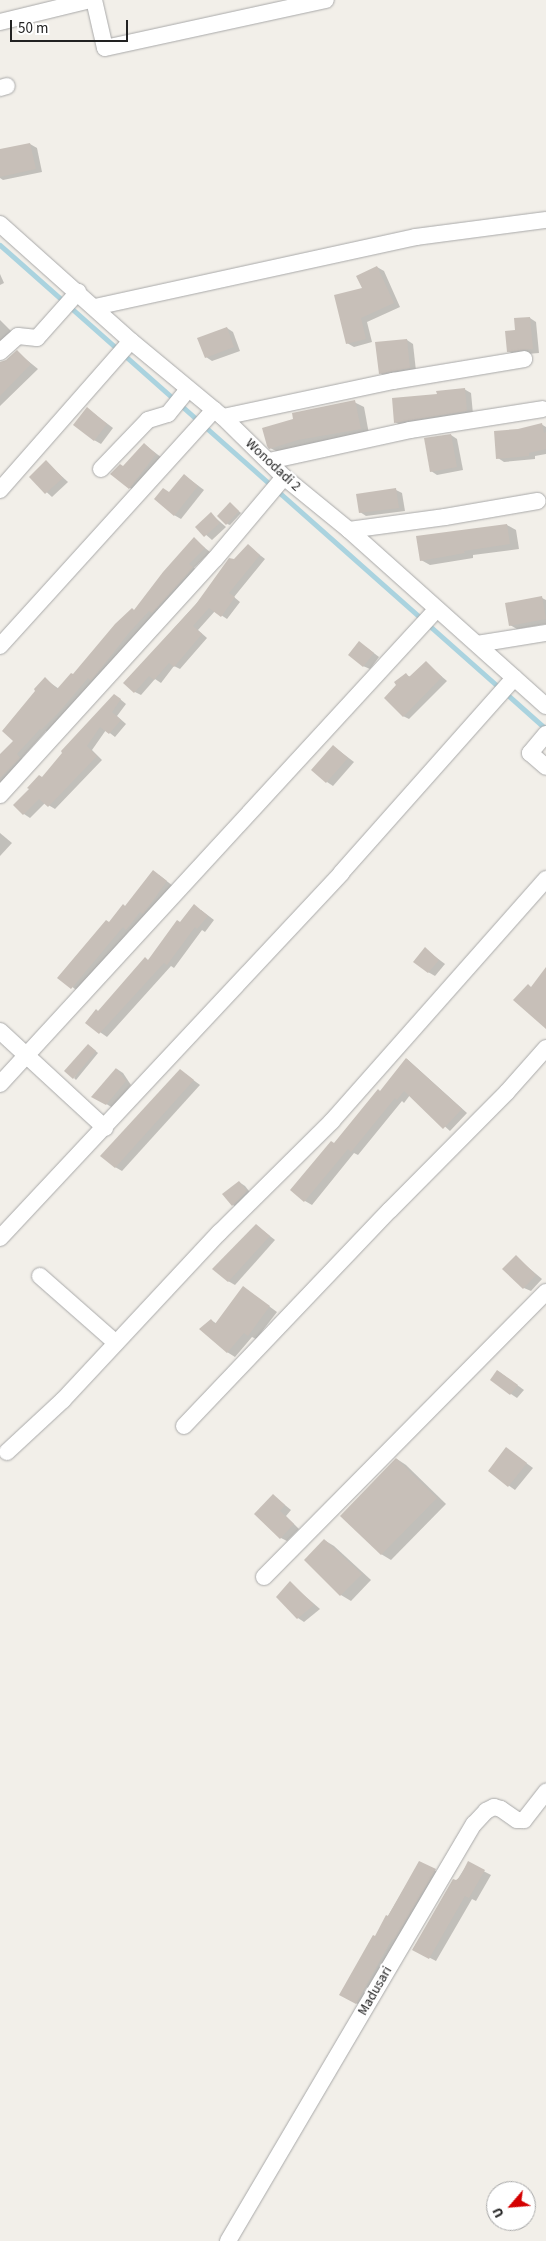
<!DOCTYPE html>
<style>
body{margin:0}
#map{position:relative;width:546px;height:2241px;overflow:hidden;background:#f2efe9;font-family:"Source Sans 3",sans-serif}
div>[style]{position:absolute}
.shadow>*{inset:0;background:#0003}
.stream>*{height:5px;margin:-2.5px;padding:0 2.5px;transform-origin:2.5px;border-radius:2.5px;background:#aad3df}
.building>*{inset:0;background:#c7bfb8}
.roads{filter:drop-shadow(0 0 1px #a9a9a9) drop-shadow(0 0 1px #a9a9a9)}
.minor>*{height:16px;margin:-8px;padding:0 8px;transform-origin:8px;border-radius:8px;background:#fff}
span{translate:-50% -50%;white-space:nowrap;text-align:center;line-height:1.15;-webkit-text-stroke:4.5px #fff;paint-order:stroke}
.street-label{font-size:14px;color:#222}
.north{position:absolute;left:486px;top:2181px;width:50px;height:50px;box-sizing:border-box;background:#fff;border:1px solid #a7a7a7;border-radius:50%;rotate:243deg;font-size:14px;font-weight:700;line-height:20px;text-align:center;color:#222}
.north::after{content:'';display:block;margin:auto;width:18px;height:22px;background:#d40000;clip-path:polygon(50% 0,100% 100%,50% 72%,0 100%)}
.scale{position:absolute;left:10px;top:20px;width:118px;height:22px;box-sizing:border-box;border:2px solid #222;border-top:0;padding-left:6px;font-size:15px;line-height:18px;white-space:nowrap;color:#222;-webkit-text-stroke:4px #fff;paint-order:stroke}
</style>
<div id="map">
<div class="shadow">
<i style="clip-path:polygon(30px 144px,37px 148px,42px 172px,3px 180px,0 178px,0 150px)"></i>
<i style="clip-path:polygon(377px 267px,384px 271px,400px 307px,367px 322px,372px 342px,354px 347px,347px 343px,364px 289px)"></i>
<i style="clip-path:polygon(0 274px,4px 283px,0 285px)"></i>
<i style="clip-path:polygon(530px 318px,536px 322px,539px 353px,515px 355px,508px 351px,516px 331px)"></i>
<i style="clip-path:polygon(0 320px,12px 332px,0 351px)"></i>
<i style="clip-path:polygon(227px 328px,233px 332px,240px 351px,212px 361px,206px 357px)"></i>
<i style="clip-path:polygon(407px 340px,413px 344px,416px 371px,386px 377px,380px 373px)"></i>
<i style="clip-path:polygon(17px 352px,38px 369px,0 406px,0 362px,3px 363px)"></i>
<i style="clip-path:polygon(464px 389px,471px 393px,473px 414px,402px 426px,395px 422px)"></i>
<i style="clip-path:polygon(354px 402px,364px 407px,369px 434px,280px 453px,270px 448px)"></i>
<i style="clip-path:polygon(88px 409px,113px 428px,101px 444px,94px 440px)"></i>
<i style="clip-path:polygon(541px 424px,546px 427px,546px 454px,535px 456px,535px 459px,504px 462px,498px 458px,518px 430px)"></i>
<i style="clip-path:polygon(451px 435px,457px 439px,463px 470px,437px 475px,431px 471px)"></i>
<i style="clip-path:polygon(144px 444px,162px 458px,136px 491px,130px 488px,124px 467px)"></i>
<i style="clip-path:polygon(46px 462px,68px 482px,52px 497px,30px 477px)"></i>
<i style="clip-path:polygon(184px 475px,204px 490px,181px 519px,174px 515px)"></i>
<i style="clip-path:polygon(396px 490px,402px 493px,405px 511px,366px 516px,360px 512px)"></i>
<i style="clip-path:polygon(233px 506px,241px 513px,230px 525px,227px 524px)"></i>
<i style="clip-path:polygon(211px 514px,226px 527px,212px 540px,197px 527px)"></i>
<i style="clip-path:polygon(507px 525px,516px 530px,519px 549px,473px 555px,473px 558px,430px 565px,421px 560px)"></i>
<i style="clip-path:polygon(194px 539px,210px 552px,194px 568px,198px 571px,48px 733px,46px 731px,22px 758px,25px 762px,0 787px,0 756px,15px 741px,45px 679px,59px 689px,73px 676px,135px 611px)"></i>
<i style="clip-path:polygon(248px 546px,265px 559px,234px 597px,240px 602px,227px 619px,215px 611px,198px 630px,207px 638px,180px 669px,174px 666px,161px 683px,155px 679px,141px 695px,135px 692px,125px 683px)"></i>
<i style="clip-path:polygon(542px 598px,546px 600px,546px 624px,517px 629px,510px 625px)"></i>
<i style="clip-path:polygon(366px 647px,379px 657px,370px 669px,363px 666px)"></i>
<i style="clip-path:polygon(426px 663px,447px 681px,409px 719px,403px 716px,406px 675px,411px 677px)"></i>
<i style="clip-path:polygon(120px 699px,126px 704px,117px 716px,126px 724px,115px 737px,106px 730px,92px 750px,102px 760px,55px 809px,45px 803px,30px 818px,24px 814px,15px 805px)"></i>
<i style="clip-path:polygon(333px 746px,354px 762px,333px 786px,327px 782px)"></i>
<i style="clip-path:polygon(0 833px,12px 843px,0 856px)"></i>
<i style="clip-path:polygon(159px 875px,173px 886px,134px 932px,130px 930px,79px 992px,59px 977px,109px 923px)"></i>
<i style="clip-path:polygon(201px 910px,214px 920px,205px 932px,202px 930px,174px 968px,171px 966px,107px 1037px,87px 1023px,149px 961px,181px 923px)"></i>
<i style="clip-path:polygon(425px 949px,445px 964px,435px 976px,428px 972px)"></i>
<i style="clip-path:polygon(91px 1047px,98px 1053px,76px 1080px,74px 1078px)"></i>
<i style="clip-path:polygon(407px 1059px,467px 1113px,450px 1131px,410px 1095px,404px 1103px,402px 1101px,358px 1155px,354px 1153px,312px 1205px,305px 1201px,292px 1190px,381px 1092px)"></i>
<i style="clip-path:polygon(117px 1069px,123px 1073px,131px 1085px,113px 1108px,93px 1096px)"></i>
<i style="clip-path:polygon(180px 1070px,200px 1085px,122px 1171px,115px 1167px)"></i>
<i style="clip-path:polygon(239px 1182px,245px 1186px,253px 1196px,239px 1209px,233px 1205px)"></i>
<i style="clip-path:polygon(256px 1225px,275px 1240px,235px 1285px,228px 1281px)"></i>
<i style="clip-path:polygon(516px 1257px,542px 1279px,531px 1291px,524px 1288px)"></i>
<i style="clip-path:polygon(244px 1288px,277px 1312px,256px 1339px,252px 1337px,235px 1357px,227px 1352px,211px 1320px,217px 1324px)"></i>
<i style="clip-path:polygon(498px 1371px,524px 1390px,517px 1398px,511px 1394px)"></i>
<i style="clip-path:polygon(506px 1448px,533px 1468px,515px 1490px,489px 1471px)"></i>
<i style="clip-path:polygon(397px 1459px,406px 1465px,446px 1504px,391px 1560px,381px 1554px)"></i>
<i style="clip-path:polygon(273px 1495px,291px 1510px,286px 1516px,299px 1529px,287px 1541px,281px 1538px)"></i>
<i style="clip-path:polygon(324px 1540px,334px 1546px,371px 1580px,351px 1601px,341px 1595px,306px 1560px)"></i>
<i style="clip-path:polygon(290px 1583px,320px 1609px,304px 1622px,298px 1618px)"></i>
<i style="clip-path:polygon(420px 1862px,441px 1874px,363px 2007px,341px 1995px)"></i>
<i style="clip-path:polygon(468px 1863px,491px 1875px,476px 1901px,472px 1899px,436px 1961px,413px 1949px)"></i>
</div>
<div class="stream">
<i style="left:0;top:245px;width:730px;rotate:41.56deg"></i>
</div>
<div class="building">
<i style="clip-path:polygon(30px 143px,36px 169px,0 177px,0 149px)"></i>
<i style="clip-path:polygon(377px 266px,394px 303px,361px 318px,366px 339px,346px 344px,334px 295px,362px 288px,356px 276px)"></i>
<i style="clip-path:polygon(530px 317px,533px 349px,507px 352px,505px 331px,515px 330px,514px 318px)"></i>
<i style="clip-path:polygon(227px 327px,234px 347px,205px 358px,197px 338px)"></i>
<i style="clip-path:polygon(407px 339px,410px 368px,379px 374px,375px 342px)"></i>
<i style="clip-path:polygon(17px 350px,31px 364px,0 396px,0 362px,6px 360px)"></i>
<i style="clip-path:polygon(465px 388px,467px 411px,394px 423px,392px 398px,437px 394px,436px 391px)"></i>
<i style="clip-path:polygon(355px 400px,361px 429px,298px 440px,269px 449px,267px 446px,262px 428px,293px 419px,292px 413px)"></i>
<i style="clip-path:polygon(87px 407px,107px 424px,94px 441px,73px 425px)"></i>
<i style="clip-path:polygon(542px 423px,544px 433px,546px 432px,546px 449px,529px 453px,529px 456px,496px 459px,494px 431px,518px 429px)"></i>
<i style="clip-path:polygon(451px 434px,457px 467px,430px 472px,424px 438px)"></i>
<i style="clip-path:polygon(144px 443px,156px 454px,129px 489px,110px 474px,120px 464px,123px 466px)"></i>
<i style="clip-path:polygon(46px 460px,63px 478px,45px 494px,29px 477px)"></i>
<i style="clip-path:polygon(184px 474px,198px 486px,174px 516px,154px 499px,163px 488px,169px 492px)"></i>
<i style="clip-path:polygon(396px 488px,399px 508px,359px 513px,356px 494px)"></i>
<i style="clip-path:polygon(230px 502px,239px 511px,226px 525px,217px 516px)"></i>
<i style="clip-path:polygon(211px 512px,220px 523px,204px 537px,195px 527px)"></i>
<i style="clip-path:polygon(507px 524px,510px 544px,464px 551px,465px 553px,420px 561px,416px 536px)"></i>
<i style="clip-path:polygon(194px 537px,205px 548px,189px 564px,193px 567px,183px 579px,152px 613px,149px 611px,128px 634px,91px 681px,88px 678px,59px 712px,41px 730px,40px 729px,17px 754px,20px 758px,0 778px,0 754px,13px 741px,2px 731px,35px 691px,34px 689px,45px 677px,57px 689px,71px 673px,73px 674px,115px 624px,132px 608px,134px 610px,163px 572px)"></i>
<i style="clip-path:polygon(248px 544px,260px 555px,229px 593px,235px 597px,221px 617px,209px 608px,193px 626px,202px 634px,174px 667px,169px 663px,154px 680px,149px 676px,134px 693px,123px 683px,196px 604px,229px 558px,234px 559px)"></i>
<i style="clip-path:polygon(542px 596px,546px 619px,509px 626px,505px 603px)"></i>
<i style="clip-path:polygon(359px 641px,374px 653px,363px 667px,348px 655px)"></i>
<i style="clip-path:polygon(426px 661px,442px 677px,403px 717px,384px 698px,396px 685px,394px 682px,406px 673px,409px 677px)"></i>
<i style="clip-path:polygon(114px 694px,121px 699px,112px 712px,121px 720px,109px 734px,100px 727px,87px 746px,97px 756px,48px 807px,39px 799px,23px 815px,13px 805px,29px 789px,27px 788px,39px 775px,42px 777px,62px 753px,61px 751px)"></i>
<i style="clip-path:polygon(333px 745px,348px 758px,326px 783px,311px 770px)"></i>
<i style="clip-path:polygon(153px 870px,167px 881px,143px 914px,140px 912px,126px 930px,123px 927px,71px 989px,57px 978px,106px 920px,109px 922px,123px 904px,125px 906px)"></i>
<i style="clip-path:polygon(194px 904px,208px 916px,197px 929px,195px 927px,167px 965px,164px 963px,99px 1034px,85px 1023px,96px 1009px,98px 1011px,145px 957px,148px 960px,177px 920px,180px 922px)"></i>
<i style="clip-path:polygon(425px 947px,439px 960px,428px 973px,413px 962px)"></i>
<i style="clip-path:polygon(546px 967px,546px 1029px,513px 1000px,528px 984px,531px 987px)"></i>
<i style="clip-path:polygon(88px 1044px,96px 1051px,73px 1079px,64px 1071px)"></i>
<i style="clip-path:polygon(406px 1058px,462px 1109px,443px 1129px,404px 1091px,397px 1100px,395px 1098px,351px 1152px,348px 1149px,304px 1202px,290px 1190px,331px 1141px,334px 1143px,378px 1089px,380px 1091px)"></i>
<i style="clip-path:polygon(116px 1068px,126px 1081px,106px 1105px,91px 1097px)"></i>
<i style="clip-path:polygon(180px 1069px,194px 1080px,115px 1168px,100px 1156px)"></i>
<i style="clip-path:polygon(239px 1181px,247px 1191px,232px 1206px,222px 1194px)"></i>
<i style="clip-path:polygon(256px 1224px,270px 1236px,228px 1282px,212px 1269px)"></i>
<i style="clip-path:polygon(516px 1255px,536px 1275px,523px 1289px,502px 1269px)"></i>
<i style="clip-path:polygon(243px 1286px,270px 1306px,248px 1336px,244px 1333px,227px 1353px,199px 1329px,211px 1319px,215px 1324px)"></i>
<i style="clip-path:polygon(497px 1370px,518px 1385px,510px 1395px,490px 1380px)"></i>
<i style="clip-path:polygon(506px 1447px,527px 1463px,508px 1487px,488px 1471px)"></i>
<i style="clip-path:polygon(396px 1458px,437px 1498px,381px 1555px,340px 1516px)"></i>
<i style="clip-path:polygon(273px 1494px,285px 1505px,280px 1511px,294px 1524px,280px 1539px,254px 1514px)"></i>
<i style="clip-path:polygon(324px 1539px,362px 1574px,340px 1596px,304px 1560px)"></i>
<i style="clip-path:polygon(290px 1581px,314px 1605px,297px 1619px,276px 1597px)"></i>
<i style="clip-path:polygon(419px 1861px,436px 1869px,394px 1940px,392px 1939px,356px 2004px,339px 1995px,373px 1935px,375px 1936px,386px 1915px,388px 1916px)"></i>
<i style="clip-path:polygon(468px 1861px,485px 1870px,469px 1898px,465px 1896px,429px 1959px,412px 1950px,453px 1879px,456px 1880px,460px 1877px)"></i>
</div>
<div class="roads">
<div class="minor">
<i style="left:94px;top:0;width:49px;rotate:77.1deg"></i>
<i style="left:105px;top:48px;width:226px;rotate:-12.3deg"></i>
<i style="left:0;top:22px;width:93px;rotate:-13.7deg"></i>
<i style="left:0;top:88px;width:7px;rotate:-16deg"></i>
<i style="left:0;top:224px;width:176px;rotate:41.8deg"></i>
<i style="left:131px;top:341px;width:119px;rotate:39.6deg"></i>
<i style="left:223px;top:417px;width:86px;rotate:44.5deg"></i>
<i style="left:284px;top:477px;width:84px;rotate:39.2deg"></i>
<i style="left:349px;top:530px;width:264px;rotate:41.8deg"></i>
<i style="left:95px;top:307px;width:329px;rotate:-12.3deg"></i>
<i style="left:416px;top:237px;width:131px;rotate:-7.5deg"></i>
<i style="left:0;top:352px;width:24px;rotate:-42deg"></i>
<i style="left:18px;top:336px;width:19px;rotate:6deg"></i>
<i style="left:37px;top:338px;width:62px;rotate:-48.3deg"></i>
<i style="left:223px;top:417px;width:174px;rotate:-12deg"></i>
<i style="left:393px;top:381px;width:133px;rotate:-9.5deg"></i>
<i style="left:269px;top:461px;width:144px;rotate:-12.4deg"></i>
<i style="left:410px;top:430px;width:134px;rotate:-9deg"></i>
<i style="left:101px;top:469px;width:68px;rotate:-46.2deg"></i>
<i style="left:148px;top:420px;width:21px;rotate:-17deg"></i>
<i style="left:168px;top:414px;width:32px;rotate:-51deg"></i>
<i style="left:0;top:490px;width:198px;rotate:-48.7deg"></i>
<i style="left:349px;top:530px;width:97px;rotate:-7.7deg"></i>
<i style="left:445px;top:517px;width:94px;rotate:-9.8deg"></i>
<i style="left:477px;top:644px;width:70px;rotate:-9.1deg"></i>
<i style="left:0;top:646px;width:319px;rotate:-47.8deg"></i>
<i style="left:546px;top:734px;width:25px;rotate:130deg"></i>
<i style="left:530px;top:753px;width:21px;rotate:41deg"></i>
<i style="left:0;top:795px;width:319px;rotate:-47.7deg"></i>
<i style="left:215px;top:559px;width:107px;rotate:-49.9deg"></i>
<i style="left:0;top:1031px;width:143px;rotate:42.7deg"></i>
<i style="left:0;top:1084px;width:644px;rotate:-47.39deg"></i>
<i style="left:0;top:1238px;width:500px;rotate:-46.9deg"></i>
<i style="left:341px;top:873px;width:261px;rotate:-48.4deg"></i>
<i style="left:40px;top:1276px;width:101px;rotate:41.4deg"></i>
<i style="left:184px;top:1426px;width:298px;rotate:-46.4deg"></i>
<i style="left:390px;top:1210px;width:166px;rotate:-45.2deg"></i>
<i style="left:507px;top:1092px;width:59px;rotate:-48.4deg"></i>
<i style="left:7px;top:1452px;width:76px;rotate:-42.9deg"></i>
<i style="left:63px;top:1400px;width:229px;rotate:-47deg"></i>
<i style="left:219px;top:1233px;width:159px;rotate:-44.7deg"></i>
<i style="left:332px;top:1121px;width:323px;rotate:-48.5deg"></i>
<i style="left:264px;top:1577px;width:401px;rotate:-45.3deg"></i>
<i style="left:228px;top:2241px;width:484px;rotate:-59.5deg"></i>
<i style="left:474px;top:1824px;width:18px;rotate:-47deg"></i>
<i style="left:486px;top:1811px;width:9px;rotate:-27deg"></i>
<i style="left:494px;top:1807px;width:7px;rotate:16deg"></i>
<i style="left:501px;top:1809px;width:19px;rotate:35deg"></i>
<i style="left:517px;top:1820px;width:7px"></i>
<i style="left:524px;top:1820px;width:36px;rotate:-52deg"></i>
</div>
</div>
<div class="street-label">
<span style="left:273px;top:465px;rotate:43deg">Wonodadi 2</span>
<span style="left:375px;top:1991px;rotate:-60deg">Madusari</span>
</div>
<div class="north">U</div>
<div class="scale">50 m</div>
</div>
